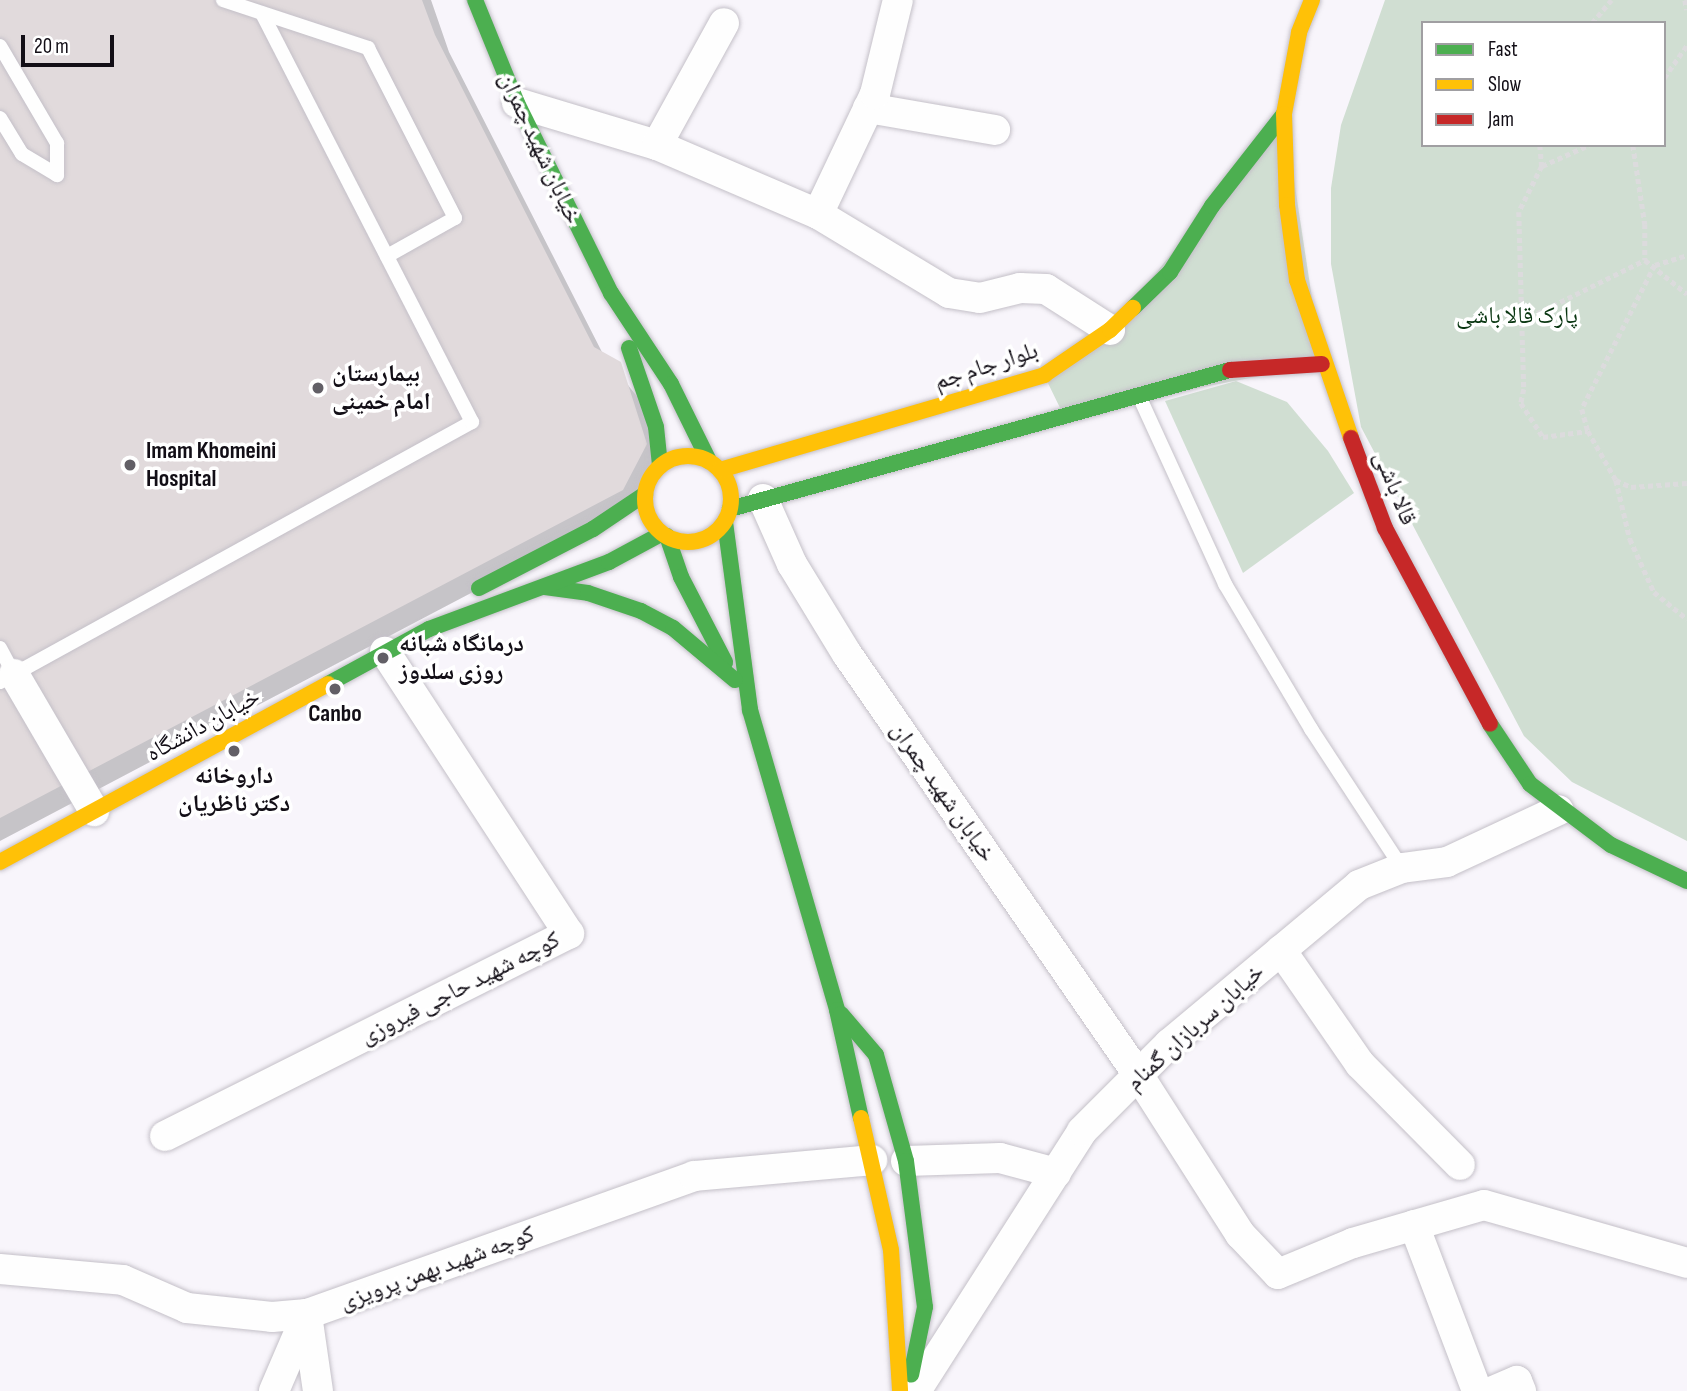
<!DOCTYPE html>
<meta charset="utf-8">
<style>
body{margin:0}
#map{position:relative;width:1687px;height:1391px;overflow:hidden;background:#f8f5fb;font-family:"Sofia Sans Condensed","Noto Naskh Arabic",sans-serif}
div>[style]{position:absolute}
.green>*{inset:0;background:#d0ded2}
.shadow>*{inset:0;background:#0003}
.building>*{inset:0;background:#e1dadc}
.path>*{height:4.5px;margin-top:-2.25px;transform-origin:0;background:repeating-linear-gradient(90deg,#dcdbdd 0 5px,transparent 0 8.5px)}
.roads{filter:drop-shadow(0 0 2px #c4c0c8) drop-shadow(0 0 2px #c4c0c8)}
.lane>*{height:14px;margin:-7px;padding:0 7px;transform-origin:7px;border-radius:7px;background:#fefefe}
.street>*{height:30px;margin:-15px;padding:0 15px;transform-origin:15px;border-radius:15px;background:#fefefe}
.fast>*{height:16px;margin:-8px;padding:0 8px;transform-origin:8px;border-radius:8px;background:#4caf50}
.slow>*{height:16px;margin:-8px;padding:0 8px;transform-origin:8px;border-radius:8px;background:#ffc107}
.slow>.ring{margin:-8px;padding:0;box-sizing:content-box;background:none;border:16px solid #ffc107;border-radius:50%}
.jam>*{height:16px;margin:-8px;padding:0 8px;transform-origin:8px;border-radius:8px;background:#c62828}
.dots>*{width:19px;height:19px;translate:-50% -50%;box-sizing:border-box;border:4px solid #fff;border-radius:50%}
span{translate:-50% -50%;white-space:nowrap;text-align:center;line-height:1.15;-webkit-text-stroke:7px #fff;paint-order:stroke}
.street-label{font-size:24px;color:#120e16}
.park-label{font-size:24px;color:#093611}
.poi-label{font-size:24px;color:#120e16;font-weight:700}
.left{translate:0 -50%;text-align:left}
.legend{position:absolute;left:1421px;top:21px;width:245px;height:126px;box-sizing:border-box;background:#fff;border:2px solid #a09fa2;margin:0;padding:9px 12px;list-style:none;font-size:21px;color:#120e16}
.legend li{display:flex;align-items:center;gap:14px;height:35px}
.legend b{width:35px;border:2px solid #a09fa2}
.scale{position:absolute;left:21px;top:35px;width:93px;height:32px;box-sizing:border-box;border:4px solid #120e16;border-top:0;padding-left:9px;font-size:21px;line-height:24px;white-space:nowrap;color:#120e16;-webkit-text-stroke:5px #fff;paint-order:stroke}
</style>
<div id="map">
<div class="green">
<i style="clip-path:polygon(evenodd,1385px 0,1687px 0,1687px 841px,1572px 782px,1524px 736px,1361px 427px,1331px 264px,1331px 188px,1341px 125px,1385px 0,1423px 23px,1664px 23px,1664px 145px,1423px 145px,1423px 23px)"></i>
<i style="clip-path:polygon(1284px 114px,1322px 364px,1063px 414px,1044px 375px,1110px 330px)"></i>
<i style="clip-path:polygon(1236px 381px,1287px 402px,1328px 451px,1354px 493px,1243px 573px,1165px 401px)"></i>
</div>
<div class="shadow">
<i style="clip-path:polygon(0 0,431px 0,449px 52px,603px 354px,664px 430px,638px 505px,0 841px)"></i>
</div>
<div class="building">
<i style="clip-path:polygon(0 0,422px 0,435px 35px,594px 347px,621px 362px,647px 444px,623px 490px,0 818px)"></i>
</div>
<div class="path">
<i style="left:1685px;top:0;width:10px;rotate:79deg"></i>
<i style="left:1592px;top:23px;width:30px;rotate:-50deg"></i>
<i style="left:1664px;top:78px;width:40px;rotate:-55.1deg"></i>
<i style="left:1540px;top:145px;width:21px;rotate:85deg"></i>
<i style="left:1542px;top:166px;width:51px;rotate:116.6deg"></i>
<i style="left:1519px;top:212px;width:177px;rotate:88.4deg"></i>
<i style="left:1524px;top:389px;width:14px;rotate:102deg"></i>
<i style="left:1521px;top:403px;width:40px;rotate:57.1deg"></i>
<i style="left:1543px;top:437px;width:45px;rotate:-7.6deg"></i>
<i style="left:1633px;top:145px;width:80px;rotate:81.4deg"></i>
<i style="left:1645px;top:224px;width:36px;rotate:90deg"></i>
<i style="left:1645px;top:260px;width:54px;rotate:39deg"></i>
<i style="left:1542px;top:166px;width:51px;rotate:-24.1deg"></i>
<i style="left:1655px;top:265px;width:161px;rotate:116.9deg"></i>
<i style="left:1582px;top:409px;width:23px;rotate:75deg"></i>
<i style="left:1588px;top:431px;width:56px;rotate:60.3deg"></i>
<i style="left:1616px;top:480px;width:61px;rotate:76.7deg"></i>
<i style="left:1630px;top:539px;width:58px;rotate:65.6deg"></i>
<i style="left:1654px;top:592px;width:43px;rotate:39.3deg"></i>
<i style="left:1655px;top:265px;width:34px;rotate:-17deg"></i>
<i style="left:1522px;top:321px;width:137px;rotate:-26.4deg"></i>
<i style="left:1616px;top:480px;width:17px;rotate:25deg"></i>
<i style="left:1631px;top:487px;width:56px;rotate:-4.1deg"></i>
</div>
<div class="roads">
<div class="lane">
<i style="left:223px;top:0;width:153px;rotate:18.3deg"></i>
<i style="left:368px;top:48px;width:191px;rotate:62.9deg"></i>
<i style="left:455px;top:218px;width:78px;rotate:150.8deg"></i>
<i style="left:0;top:46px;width:113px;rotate:59.6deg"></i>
<i style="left:57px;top:143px;width:32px;rotate:90deg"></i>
<i style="left:0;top:118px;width:42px;rotate:58.6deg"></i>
<i style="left:22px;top:154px;width:41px;rotate:31deg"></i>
<i style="left:1139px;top:396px;width:207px;rotate:65.4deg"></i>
<i style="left:1225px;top:584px;width:169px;rotate:59.3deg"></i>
<i style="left:1311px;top:729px;width:166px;rotate:56.8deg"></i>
<i style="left:0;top:648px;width:30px;rotate:62deg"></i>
<i style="left:0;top:682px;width:539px;rotate:-28.85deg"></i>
<i style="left:472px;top:422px;width:459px;rotate:-117.2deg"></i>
</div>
<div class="street">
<i style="left:517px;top:103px;width:146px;rotate:16.7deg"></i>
<i style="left:657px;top:145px;width:175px;rotate:23.2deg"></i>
<i style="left:818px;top:214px;width:153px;rotate:31.1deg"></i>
<i style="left:949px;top:293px;width:31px;rotate:9deg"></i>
<i style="left:980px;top:298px;width:41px;rotate:-14deg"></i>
<i style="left:1020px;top:288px;width:26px;rotate:2deg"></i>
<i style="left:1046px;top:289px;width:76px;rotate:32.6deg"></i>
<i style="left:868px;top:108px;width:129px;rotate:9.8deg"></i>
<i style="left:657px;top:145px;width:139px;rotate:-61.2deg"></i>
<i style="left:818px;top:214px;width:133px;rotate:-64.6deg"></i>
<i style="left:875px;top:94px;width:97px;rotate:-76.3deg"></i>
<i style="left:763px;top:499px;width:71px;rotate:66deg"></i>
<i style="left:792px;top:564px;width:105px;rotate:58.6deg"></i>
<i style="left:847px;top:654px;width:513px;rotate:55.32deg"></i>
<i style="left:1139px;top:1076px;width:188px;rotate:57.4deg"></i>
<i style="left:1240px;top:1234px;width:55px;rotate:46.5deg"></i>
<i style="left:1278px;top:1274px;width:81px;rotate:-22.5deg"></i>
<i style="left:1353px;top:1243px;width:136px;rotate:-16.2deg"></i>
<i style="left:1484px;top:1205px;width:211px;rotate:15.9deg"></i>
<i style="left:14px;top:674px;width:159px;rotate:59.7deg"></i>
<i style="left:1281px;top:950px;width:139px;rotate:55.3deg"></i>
<i style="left:1360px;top:1064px;width:142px;rotate:45.3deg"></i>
<i style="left:165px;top:1136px;width:452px;rotate:-26.6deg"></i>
<i style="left:569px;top:934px;width:337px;rotate:-123.1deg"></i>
<i style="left:906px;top:1161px;width:94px;rotate:-1.8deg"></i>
<i style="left:1000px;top:1158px;width:58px;rotate:15deg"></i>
<i style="left:1414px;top:1225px;width:178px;rotate:69.2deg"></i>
<i style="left:0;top:1269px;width:123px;rotate:5.1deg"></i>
<i style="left:123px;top:1280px;width:70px;rotate:23.6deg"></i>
<i style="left:187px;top:1308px;width:85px;rotate:6deg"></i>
<i style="left:272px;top:1317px;width:35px;rotate:-5deg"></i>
<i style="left:307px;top:1314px;width:411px;rotate:-19.6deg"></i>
<i style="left:694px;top:1176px;width:179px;rotate:-5.1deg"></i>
<i style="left:307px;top:1315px;width:77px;rotate:81.8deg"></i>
<i style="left:274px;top:1391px;width:84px;rotate:-66.8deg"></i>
<i style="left:916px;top:1391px;width:308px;rotate:-57.4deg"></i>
<i style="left:1082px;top:1131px;width:123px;rotate:-45deg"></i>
<i style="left:1169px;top:1044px;width:248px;rotate:-39.9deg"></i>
<i style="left:1359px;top:885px;width:46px;rotate:-21.6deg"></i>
<i style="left:1402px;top:868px;width:45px;rotate:-7.6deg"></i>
<i style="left:1447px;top:862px;width:123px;rotate:-24.9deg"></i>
<i style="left:1493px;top:1391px;width:26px;rotate:-23deg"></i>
<i style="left:1517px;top:1381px;width:11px;rotate:68deg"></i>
</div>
<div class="fast">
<i style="left:475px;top:0;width:111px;rotate:67.8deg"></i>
<i style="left:517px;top:103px;width:212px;rotate:63.7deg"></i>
<i style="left:611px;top:293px;width:109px;rotate:56.6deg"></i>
<i style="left:671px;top:384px;width:86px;rotate:63.7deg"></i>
<i style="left:1133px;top:308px;width:52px;rotate:-44.2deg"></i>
<i style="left:1170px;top:272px;width:78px;rotate:-57.5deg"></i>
<i style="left:1212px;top:206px;width:117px;rotate:-52deg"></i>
<i style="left:629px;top:348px;width:83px;rotate:71.1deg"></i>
<i style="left:656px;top:427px;width:38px;rotate:84deg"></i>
<i style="left:730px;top:509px;width:519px;rotate:-15.54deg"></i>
<i style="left:725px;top:522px;width:190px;rotate:82.4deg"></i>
<i style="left:750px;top:710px;width:312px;rotate:73.8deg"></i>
<i style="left:837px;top:1010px;width:111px;rotate:77.5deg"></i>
<i style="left:667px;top:536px;width:43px;rotate:71.1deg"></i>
<i style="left:681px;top:577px;width:96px;rotate:62.6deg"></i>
<i style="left:545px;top:587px;width:43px;rotate:7.9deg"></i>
<i style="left:588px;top:593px;width:56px;rotate:18.8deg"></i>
<i style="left:641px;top:611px;width:36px;rotate:28deg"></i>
<i style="left:673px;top:628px;width:81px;rotate:40deg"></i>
<i style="left:479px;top:588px;width:128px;rotate:-27.4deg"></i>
<i style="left:593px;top:529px;width:63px;rotate:-33.9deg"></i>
<i style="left:328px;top:684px;width:115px;rotate:-28.6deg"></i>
<i style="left:429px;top:629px;width:192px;rotate:-20.4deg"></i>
<i style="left:609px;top:562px;width:59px;rotate:-28.3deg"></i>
<i style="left:1490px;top:724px;width:72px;rotate:56.3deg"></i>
<i style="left:1530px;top:784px;width:101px;rotate:37deg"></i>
<i style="left:1611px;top:845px;width:84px;rotate:25.3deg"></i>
<i style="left:841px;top:1014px;width:54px;rotate:49.5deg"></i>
<i style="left:876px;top:1055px;width:110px;rotate:74.2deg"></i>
<i style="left:906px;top:1161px;width:147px;rotate:82.6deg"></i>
<i style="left:925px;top:1307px;width:69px;rotate:101.6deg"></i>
</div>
<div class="slow">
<i style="left:1312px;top:0;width:35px;rotate:112deg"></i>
<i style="left:1299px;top:33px;width:82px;rotate:100.5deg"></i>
<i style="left:1284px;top:114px;width:91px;rotate:88.1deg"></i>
<i style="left:1287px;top:205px;width:76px;rotate:82.4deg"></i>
<i style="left:1297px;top:280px;width:167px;rotate:71.1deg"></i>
<i class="ring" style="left:645px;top:456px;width:70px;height:70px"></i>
<i style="left:720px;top:470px;width:338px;rotate:-16.3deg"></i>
<i style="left:1044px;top:375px;width:80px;rotate:-34.3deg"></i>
<i style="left:1110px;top:330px;width:32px;rotate:-44deg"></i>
<i style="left:0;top:862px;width:373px;rotate:-28.5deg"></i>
<i style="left:861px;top:1118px;width:135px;rotate:77.2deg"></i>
<i style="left:891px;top:1250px;width:141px;rotate:86.3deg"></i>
</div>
<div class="jam">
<i style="left:1230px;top:370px;width:92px;rotate:-3.7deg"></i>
<i style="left:1351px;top:438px;width:96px;rotate:69.3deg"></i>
<i style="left:1385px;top:528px;width:222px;rotate:61.8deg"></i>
</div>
</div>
<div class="dots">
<i style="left:318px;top:388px;background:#625f66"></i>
<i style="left:130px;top:465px;background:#625f66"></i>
<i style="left:383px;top:658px;background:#625f66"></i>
<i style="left:335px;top:689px;background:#625f66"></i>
<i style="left:234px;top:751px;background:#625f66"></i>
</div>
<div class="street-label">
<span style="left:540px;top:148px;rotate:65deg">خیابان شهید چمران</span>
<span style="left:986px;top:366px;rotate:-18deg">بلوار جام جم</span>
<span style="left:1395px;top:488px;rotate:68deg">قالا باشی</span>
<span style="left:203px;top:725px;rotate:-29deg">خیابان دانشگاه</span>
<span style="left:943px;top:792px;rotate:55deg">خیابان شهید چمران</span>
<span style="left:460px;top:988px;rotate:-27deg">کوچه شهید حاجی فیروزی</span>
<span style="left:1195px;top:1027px;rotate:-42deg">خیابان سربازان گمنام</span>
<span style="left:437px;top:1268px;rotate:-20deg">کوچه شهید بهمن پرویزی</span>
</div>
<div class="park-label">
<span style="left:1517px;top:316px">پارک قالا باشی</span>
</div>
<div class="poi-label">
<span class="left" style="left:332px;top:388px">بیمارستان<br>امام خمینی</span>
<span class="left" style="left:146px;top:465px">Imam Khomeini<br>Hospital</span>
<span class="left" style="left:399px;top:658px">درمانگاه شبانه<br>روزی سلدوز</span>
<span style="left:335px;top:714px">Canbo</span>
<span style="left:234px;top:790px">داروخانه<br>دکتر ناظریان</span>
</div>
<ul class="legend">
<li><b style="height:9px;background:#4caf50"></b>Fast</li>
<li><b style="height:9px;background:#ffc107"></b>Slow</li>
<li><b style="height:9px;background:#c62828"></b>Jam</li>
</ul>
<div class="scale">20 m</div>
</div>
